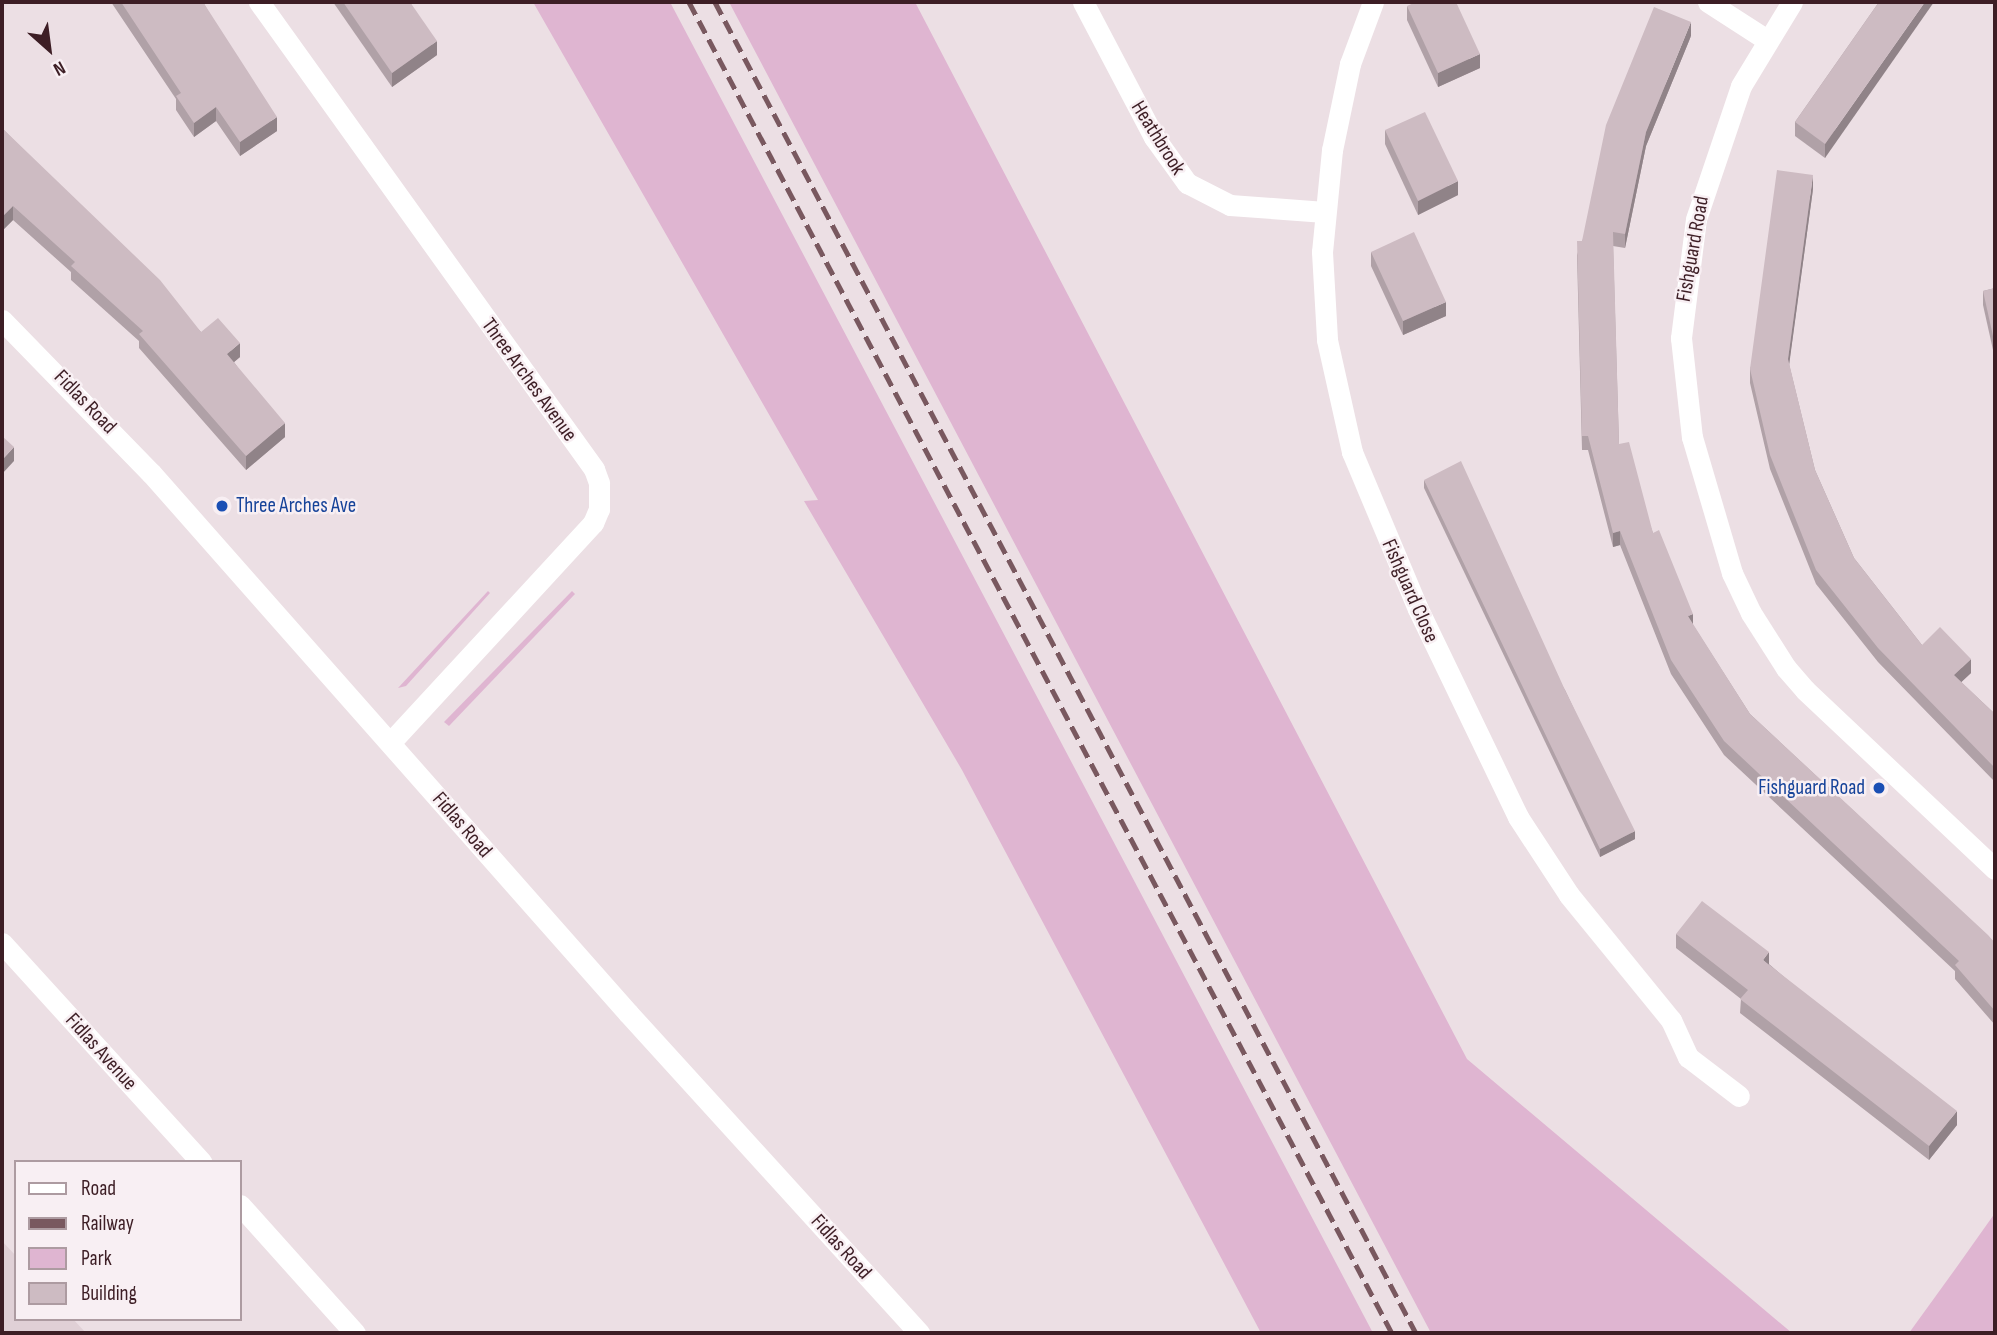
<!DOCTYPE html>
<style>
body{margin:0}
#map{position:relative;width:1997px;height:1335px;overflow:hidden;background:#ecdfe4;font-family:"Sofia Sans Condensed",sans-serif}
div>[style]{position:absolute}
.built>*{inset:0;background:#e0d0d6}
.green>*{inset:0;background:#dfb5d1}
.minor>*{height:21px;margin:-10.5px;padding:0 10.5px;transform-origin:10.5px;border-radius:10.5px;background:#fff}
.rail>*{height:5px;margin-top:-2.5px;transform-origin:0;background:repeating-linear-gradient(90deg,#79585f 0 14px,transparent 0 21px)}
.wall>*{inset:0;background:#b0a1a7}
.shaded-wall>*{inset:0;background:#908388}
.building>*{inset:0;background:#cdbbc2}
.dots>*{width:19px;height:19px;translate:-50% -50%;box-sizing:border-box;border:4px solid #f8eff3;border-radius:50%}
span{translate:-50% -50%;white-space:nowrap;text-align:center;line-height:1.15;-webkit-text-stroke:5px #f8eff3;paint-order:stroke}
.street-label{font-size:21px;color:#3d1e25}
.transit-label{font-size:21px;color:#164399}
.left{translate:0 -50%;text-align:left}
.right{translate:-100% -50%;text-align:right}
.frame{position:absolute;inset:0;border:4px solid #3d1e25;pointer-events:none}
.legend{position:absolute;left:14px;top:1160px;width:228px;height:161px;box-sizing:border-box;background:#f8eff3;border:2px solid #ad9ba1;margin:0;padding:9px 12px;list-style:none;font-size:21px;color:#3d1e25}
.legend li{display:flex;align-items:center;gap:14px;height:35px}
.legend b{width:35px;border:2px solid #ad9ba1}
.north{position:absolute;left:14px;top:14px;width:70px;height:70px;-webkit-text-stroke:5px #f8eff3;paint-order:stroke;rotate:152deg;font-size:19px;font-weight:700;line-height:28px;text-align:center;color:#3d1e25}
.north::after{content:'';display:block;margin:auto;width:24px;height:32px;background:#3d1e25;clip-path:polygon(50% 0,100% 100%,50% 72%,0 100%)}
</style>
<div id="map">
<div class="built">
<i style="clip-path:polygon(2px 1241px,16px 1256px,16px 1319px,73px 1319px,86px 1333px,2px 1333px)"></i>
</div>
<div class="green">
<i style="clip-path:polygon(533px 2px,670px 2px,1373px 1333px,1261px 1333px,962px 770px,804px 501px,818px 500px)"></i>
<i style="clip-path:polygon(729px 2px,915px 2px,1467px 1059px,1792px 1333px,1431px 1333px)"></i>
<i style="clip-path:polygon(488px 591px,490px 593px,406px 686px,398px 688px)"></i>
<i style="clip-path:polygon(572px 591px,575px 594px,449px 726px,444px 722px)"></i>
<i style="clip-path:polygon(1995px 1213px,1995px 1333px,1909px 1333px,1956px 1268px)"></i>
</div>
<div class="minor">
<i style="left:259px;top:2px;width:575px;rotate:54.35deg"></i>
<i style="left:594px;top:469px;width:15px;rotate:70deg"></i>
<i style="left:599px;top:483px;width:26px;rotate:90deg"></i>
<i style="left:599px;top:509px;width:15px;rotate:113deg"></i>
<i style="left:593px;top:523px;width:299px;rotate:132.7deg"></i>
<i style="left:1083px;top:2px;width:153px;rotate:62.3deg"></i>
<i style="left:1154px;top:137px;width:57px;rotate:54.3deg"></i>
<i style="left:1187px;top:183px;width:48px;rotate:27.1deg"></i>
<i style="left:1230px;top:205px;width:95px;rotate:4.2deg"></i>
<i style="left:1373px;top:2px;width:66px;rotate:110.4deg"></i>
<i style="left:1350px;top:64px;width:88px;rotate:101.8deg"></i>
<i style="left:1332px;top:150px;width:102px;rotate:95.6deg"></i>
<i style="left:1322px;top:252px;width:88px;rotate:86.7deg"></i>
<i style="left:1327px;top:340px;width:115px;rotate:77.4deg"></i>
<i style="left:1352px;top:452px;width:170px;rotate:67.2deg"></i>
<i style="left:1418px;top:609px;width:231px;rotate:64.3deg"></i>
<i style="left:1518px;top:817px;width:93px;rotate:56.8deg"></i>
<i style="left:1569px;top:895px;width:161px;rotate:50.8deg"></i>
<i style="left:1671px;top:1020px;width:41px;rotate:65.3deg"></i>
<i style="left:1688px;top:1057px;width:64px;rotate:37.4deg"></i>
<i style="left:1708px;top:2px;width:70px;rotate:32.8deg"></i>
<i style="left:1792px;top:2px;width:98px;rotate:121.3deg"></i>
<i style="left:1741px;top:86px;width:140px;rotate:108.7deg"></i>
<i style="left:1696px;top:219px;width:120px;rotate:97.2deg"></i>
<i style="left:1681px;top:338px;width:100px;rotate:83.7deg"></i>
<i style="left:1692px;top:437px;width:142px;rotate:73.6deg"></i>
<i style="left:1732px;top:573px;width:44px;rotate:64.6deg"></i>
<i style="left:1751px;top:613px;width:65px;rotate:57.5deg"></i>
<i style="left:1786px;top:668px;width:29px;rotate:49deg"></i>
<i style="left:1805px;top:690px;width:261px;rotate:43.3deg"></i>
<i style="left:2px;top:320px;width:214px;rotate:45.8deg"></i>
<i style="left:151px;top:473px;width:721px;rotate:48.54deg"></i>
<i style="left:628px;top:1013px;width:433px;rotate:47.7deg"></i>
<i style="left:2px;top:943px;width:296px;rotate:47.7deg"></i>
<i style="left:240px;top:1205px;width:172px;rotate:48.1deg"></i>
</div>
<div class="rail">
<i style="left:689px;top:2px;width:1505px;rotate:62.16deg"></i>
<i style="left:715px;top:2px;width:1504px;rotate:62.23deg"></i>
</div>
<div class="wall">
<i style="clip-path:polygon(111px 2px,203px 2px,277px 131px,240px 156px,216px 121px,194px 137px,176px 110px,176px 99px)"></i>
<i style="clip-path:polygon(333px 2px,410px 2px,437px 55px,392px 87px)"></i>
<i style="clip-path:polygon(1879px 2px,1825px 158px,1795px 136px,1795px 122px)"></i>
<i style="clip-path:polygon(1407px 6px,1480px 68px,1438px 87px,1407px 20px)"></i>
<i style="clip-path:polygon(1691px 36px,1646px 146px,1625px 248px,1613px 246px,1619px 444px,1653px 533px,1693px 625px,1750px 714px,1995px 943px,1995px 1025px,1955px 979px,1955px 971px,1724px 755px,1671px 674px,1620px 545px,1613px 547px,1588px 450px,1582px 450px,1577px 255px,1582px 241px)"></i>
<i style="clip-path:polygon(2px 128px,201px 332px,240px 357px,234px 362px,285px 437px,246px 470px,139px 348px,139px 341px,71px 280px,71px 272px,13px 220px,2px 231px)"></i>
<i style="clip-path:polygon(1385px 130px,1458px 195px,1418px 215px,1385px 144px)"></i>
<i style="clip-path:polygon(1813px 189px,1789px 364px,1815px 470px,1854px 558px,1922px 645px,1971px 673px,1961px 682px,1995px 714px,1995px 782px,1878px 662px,1816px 584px,1770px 469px,1750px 383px,1750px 369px)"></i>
<i style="clip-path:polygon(1371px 252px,1446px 316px,1403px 335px,1371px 266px)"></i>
<i style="clip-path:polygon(1995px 288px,1995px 359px,1983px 305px,1983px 291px)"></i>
<i style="clip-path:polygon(1424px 480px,1565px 690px,1635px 839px,1600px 857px,1424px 488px)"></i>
<i style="clip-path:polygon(1676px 934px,1769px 964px,1957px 1125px,1929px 1160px,1740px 1013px,1741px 999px,1676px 948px)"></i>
</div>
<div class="shaded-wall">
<i style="clip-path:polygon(1925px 2px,1934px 2px,1825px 158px,1825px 144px)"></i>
<i style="clip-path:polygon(1691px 22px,1691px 36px,1646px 146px,1625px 248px,1625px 234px,1646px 132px)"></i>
<i style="clip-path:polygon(437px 41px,437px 55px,392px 87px,392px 73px)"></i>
<i style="clip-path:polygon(1480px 54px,1480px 68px,1438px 87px,1438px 73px)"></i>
<i style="clip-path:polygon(216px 107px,216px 121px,194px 137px,194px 123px)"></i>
<i style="clip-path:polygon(277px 117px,277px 131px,240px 156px,240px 142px)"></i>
<i style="clip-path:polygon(1813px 175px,1813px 189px,1788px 373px,1788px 359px)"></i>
<i style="clip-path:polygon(1458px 181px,1458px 195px,1418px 215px,1418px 201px)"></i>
<i style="clip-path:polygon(13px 206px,13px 220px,2px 231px,2px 217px)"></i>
<i style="clip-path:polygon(1446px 302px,1446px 316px,1403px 335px,1403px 321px)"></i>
<i style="clip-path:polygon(240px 343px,240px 357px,227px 368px,227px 354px)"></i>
<i style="clip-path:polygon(285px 423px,285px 437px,246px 470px,246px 456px)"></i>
<i style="clip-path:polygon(14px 447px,14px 461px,2px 474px,2px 460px)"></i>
<i style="clip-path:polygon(1620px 531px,1620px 545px,1613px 547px,1613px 533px)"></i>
<i style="clip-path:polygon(1693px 614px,1693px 628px,1688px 616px)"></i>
<i style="clip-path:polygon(1971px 659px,1971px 673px,1954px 689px,1954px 675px)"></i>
<i style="clip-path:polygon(1635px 831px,1635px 839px,1600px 857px,1600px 849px)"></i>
<i style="clip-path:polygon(1769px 952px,1769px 966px,1763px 960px)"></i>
<i style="clip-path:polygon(1957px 1111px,1957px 1125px,1929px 1160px,1929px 1146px)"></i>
</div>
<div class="building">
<i style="clip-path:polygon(121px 2px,203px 2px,277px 117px,240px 142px,216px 107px,194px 123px,176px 96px,181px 93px)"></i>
<i style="clip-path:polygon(343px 2px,410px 2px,437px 41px,392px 73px)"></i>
<i style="clip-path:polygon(1416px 2px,1456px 2px,1480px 54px,1438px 73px,1407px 6px)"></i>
<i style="clip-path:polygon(1879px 2px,1925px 2px,1825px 144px,1795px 122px)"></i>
<i style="clip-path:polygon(1654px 7px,1691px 22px,1646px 132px,1625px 234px,1613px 232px,1619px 444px,1629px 442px,1653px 533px,1659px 530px,1693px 614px,1688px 616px,1750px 714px,1988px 935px,1995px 943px,1995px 1011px,1955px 965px,1959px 961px,1724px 741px,1671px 660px,1620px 531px,1613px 533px,1588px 436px,1582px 436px,1577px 241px,1582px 241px,1606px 125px)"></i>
<i style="clip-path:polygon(1425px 112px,1458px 181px,1418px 201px,1385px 130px)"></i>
<i style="clip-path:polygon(2px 128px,160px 280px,201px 332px,218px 318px,240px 343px,227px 354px,285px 423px,246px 456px,139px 334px,143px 331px,71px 266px,75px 262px,13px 206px,2px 217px)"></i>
<i style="clip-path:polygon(1777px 170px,1813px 175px,1788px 359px,1815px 470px,1854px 558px,1922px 645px,1940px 627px,1971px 659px,1954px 675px,1995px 714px,1995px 768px,1878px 648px,1816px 570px,1770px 455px,1750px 369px)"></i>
<i style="clip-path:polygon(1414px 232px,1446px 302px,1403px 321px,1371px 252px)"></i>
<i style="clip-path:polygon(1995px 288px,1995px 345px,1983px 291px)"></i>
<i style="clip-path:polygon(2px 436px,14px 447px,2px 460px)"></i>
<i style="clip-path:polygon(1461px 461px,1565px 690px,1635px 831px,1600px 849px,1424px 480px)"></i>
<i style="clip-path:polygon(1702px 901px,1769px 952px,1763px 960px,1957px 1111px,1929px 1146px,1740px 999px,1748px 990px,1676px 934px)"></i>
</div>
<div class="dots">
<i style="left:222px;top:506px;background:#1a4fb4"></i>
<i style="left:1879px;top:788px;background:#1a4fb4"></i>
</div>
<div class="street-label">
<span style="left:1158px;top:138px;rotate:58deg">Heathbrook</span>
<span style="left:1693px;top:249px;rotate:-80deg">Fishguard Road</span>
<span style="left:529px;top:380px;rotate:54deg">Three Arches Avenue</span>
<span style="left:85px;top:402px;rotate:46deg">Fidlas Road</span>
<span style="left:1410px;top:591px;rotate:66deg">Fishguard Close</span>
<span style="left:462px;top:825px;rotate:49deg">Fidlas Road</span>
<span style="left:101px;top:1052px;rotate:48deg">Fidlas Avenue</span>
<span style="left:841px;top:1247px;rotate:48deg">Fidlas Road</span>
</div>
<div class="transit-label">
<span class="left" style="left:236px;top:506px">Three Arches Ave</span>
<span class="right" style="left:1865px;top:788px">Fishguard Road</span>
</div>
<div class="frame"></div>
<ul class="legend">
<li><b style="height:9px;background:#fff"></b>Road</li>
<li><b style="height:9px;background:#79585f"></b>Railway</li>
<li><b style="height:19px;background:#dfb5d1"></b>Park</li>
<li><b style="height:19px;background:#cdbbc2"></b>Building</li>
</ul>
<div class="north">N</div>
</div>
